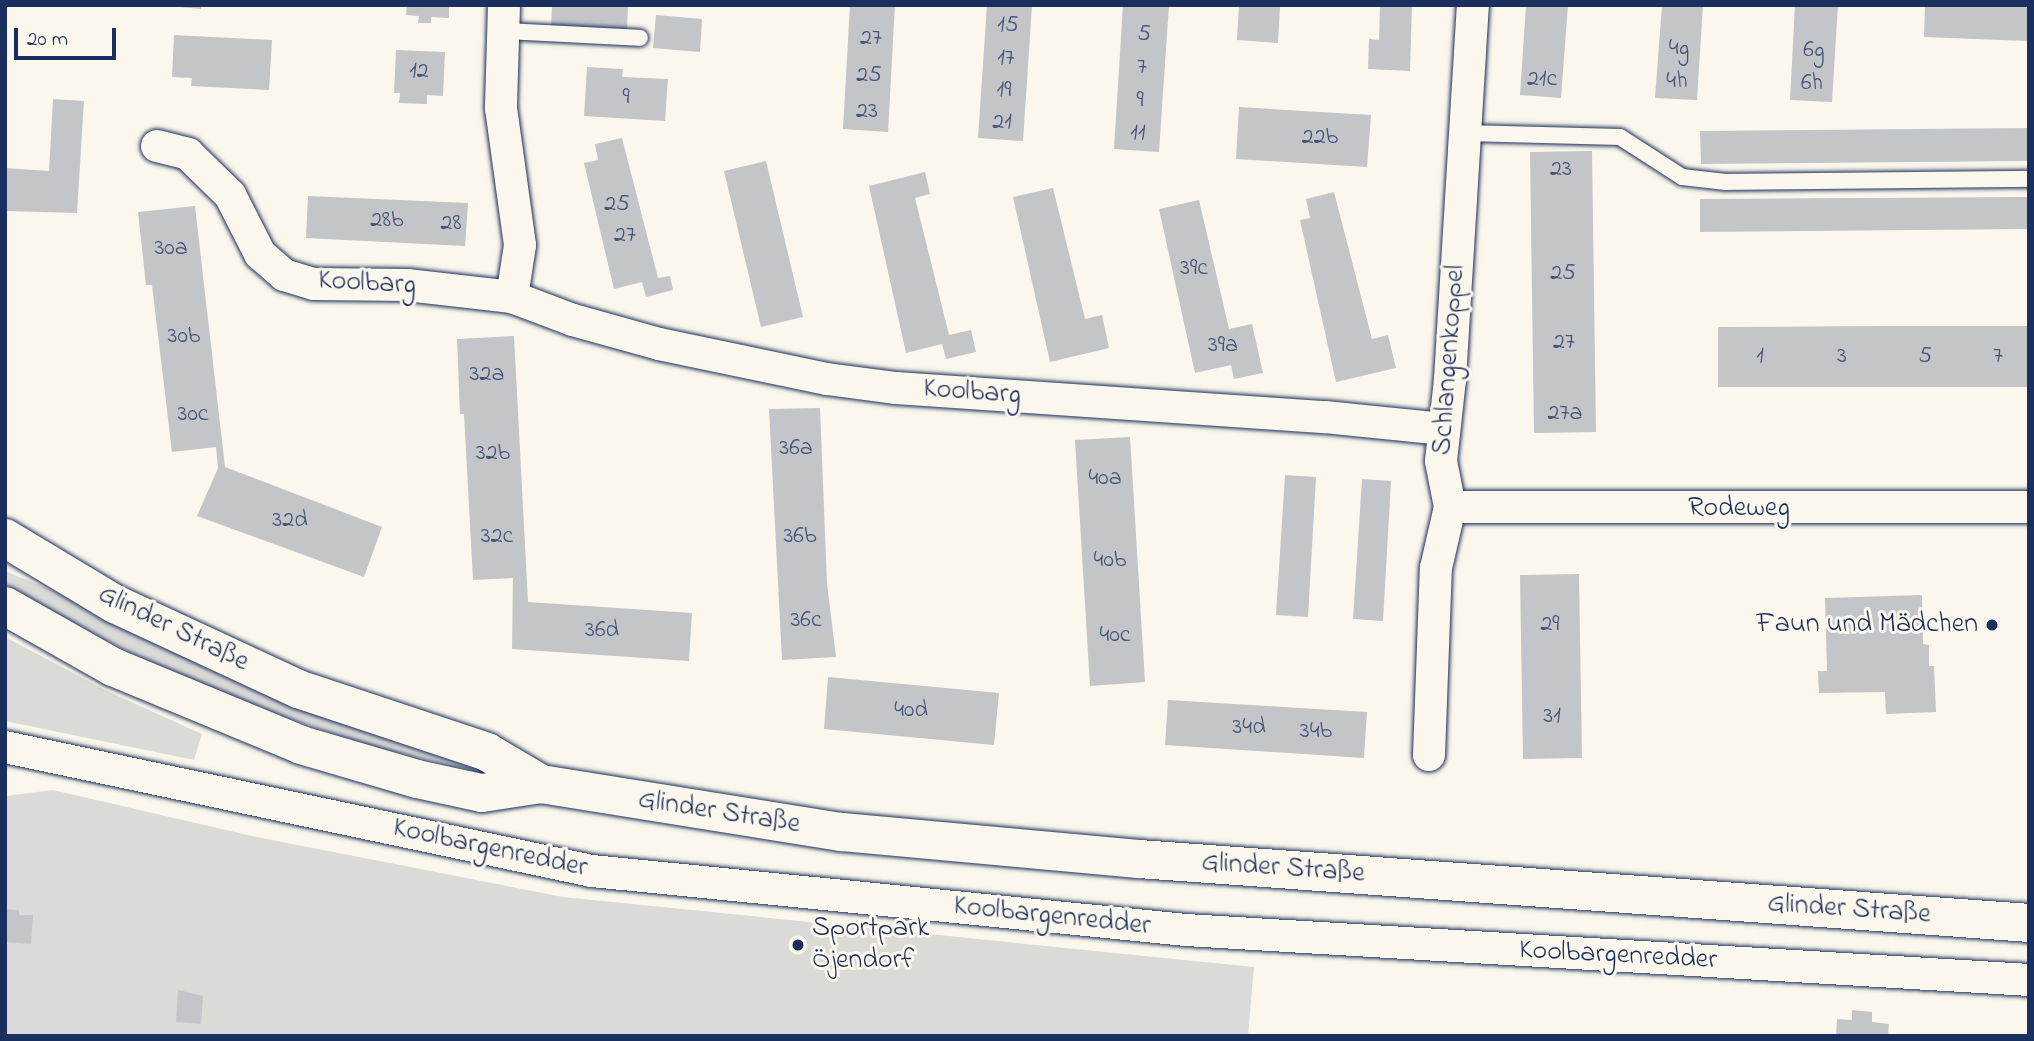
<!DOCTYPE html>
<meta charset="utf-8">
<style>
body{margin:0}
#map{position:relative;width:2034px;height:1041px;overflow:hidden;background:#fbf7ec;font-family:"Indie Flower",sans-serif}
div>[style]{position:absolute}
.green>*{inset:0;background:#dadad7}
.building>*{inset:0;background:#c3c5c9}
.roads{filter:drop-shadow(0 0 2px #1b2f5e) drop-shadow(0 0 2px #1b2f5e)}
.lane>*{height:16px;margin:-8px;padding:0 8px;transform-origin:8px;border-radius:8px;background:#fbf7ec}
.street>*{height:32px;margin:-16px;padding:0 16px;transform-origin:16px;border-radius:16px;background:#fbf7ec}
.secondary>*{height:38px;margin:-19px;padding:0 19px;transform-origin:19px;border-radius:19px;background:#fbf7ec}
.dots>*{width:19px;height:19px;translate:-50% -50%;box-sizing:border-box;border:4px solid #fbf7ec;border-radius:50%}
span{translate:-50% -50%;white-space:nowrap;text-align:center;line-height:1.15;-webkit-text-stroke:6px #fbf7ec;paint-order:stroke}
.number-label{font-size:24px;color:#455479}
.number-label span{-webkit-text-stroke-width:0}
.street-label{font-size:28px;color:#1b2f5e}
.poi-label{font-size:28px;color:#1b2f5e}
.right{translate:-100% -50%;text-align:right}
.left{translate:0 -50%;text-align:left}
.frame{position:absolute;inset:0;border:7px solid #1b2f5e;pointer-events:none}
.scale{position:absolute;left:14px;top:28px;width:102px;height:32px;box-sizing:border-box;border:4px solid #1b2f5e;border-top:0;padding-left:9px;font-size:21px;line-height:24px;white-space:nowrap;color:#1b2f5e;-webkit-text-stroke:5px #fbf7ec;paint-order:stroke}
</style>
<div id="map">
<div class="green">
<i style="clip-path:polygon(5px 571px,73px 599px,486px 769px,475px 771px,371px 746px,280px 715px,181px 676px,92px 634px,5px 584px)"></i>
<i style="clip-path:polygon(5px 637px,109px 692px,202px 734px,194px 760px,5px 721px)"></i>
<i style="clip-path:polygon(53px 790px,252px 836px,563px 897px,1254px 967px,1248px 1036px,5px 1036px,5px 796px)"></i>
</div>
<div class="building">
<i style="clip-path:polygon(179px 5px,201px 5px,201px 9px,179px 7px)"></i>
<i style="clip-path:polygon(407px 5px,449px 5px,449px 18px,431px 17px,431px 23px,418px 23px,419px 16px,406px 15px)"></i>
<i style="clip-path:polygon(552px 5px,628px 5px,627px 29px,551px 29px)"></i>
<i style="clip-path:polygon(850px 5px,895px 5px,888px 132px,843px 129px)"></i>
<i style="clip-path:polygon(987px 5px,1032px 5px,1023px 141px,978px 138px)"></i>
<i style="clip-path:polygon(1123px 5px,1169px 5px,1159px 152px,1114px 149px)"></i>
<i style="clip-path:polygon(1239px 5px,1280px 5px,1278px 43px,1237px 40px)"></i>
<i style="clip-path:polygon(1380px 5px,1412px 5px,1410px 71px,1368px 69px,1369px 39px,1379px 40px)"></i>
<i style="clip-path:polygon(1526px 5px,1568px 5px,1561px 98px,1520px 95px)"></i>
<i style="clip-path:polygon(1662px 5px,1703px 5px,1697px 100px,1655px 98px)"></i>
<i style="clip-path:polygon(1795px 5px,1838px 5px,1832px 102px,1790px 100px)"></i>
<i style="clip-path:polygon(1925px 5px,2029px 5px,2027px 41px,1924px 37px)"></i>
<i style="clip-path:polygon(656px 15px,702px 19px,700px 52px,653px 48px)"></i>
<i style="clip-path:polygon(174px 35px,272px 40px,269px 90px,191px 86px,192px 78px,172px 77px)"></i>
<i style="clip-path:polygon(396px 50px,445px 52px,443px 96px,427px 95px,427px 104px,399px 103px,400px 93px,394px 93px)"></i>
<i style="clip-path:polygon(587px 67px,623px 69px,622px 77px,668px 79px,665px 121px,584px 116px)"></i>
<i style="clip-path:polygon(53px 99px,84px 101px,77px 213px,5px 211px,5px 168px,49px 171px)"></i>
<i style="clip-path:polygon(1239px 107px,1371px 115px,1367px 167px,1236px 159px)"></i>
<i style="clip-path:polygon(2029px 128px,2029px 161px,1701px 164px,1700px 131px)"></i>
<i style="clip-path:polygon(622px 138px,658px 278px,670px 276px,673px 290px,646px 297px,642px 282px,614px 289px,584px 163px,598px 160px,595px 144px)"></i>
<i style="clip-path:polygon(1592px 151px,1596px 432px,1534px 433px,1530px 152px)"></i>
<i style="clip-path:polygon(766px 161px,803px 317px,761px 327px,724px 171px)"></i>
<i style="clip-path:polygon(925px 172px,930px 194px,915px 198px,949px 335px,971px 330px,976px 352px,946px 359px,942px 344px,906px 353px,869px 186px)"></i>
<i style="clip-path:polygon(1053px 188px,1085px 319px,1102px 315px,1109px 348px,1050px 362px,1013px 197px)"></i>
<i style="clip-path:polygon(1334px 192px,1372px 339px,1388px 335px,1396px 368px,1336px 382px,1300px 220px,1310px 218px,1306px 199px)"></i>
<i style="clip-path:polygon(308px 196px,468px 203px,465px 246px,306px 238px)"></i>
<i style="clip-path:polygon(2029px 197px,2029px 229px,1700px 232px,1700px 199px)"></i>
<i style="clip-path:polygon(1199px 200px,1229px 329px,1252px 324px,1263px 373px,1234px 379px,1231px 365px,1195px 373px,1159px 209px)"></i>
<i style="clip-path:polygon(195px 206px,225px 467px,382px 527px,364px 577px,197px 516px,218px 468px,216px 447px,172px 452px,152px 285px,146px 285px,138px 212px)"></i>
<i style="clip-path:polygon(1884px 326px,2029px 326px,2029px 387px,1718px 387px,1718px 327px)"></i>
<i style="clip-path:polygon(514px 336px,528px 602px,692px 613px,689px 661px,512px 649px,513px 578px,473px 580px,464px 414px,460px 414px,457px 339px)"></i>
<i style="clip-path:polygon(820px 408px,827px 583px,836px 657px,782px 660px,769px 409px)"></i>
<i style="clip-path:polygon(1130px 437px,1145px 682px,1090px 686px,1075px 440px)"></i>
<i style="clip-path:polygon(1285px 475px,1316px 477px,1308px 617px,1276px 615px)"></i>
<i style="clip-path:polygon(1362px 479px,1391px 481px,1383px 621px,1353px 619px)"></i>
<i style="clip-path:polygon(1579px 574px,1582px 758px,1523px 759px,1520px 575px)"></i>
<i style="clip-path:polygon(1922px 595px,1923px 644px,1929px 645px,1929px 666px,1934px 666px,1936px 712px,1886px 714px,1885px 692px,1819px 693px,1818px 671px,1827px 671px,1825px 598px)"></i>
<i style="clip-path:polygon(828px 677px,999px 693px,994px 745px,824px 729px)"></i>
<i style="clip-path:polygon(1168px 700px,1367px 712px,1364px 758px,1165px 745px)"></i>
<i style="clip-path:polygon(5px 909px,19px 910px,19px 915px,33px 915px,31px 944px,5px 942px)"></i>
<i style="clip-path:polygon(178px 990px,203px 996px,201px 1024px,176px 1022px)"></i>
<i style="clip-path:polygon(1852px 1010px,1872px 1012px,1872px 1022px,1889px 1024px,1888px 1036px,1836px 1036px,1837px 1019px,1852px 1020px)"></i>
</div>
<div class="roads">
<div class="lane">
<i style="left:504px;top:31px;width:136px;rotate:2.9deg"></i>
<i style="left:1465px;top:133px;width:155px;rotate:1.5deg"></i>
<i style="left:1620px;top:137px;width:74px;rotate:32.8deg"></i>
<i style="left:1682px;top:177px;width:44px;rotate:6.5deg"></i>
<i style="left:1726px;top:182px;width:303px;rotate:-0.6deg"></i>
</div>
<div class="street">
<i style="left:504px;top:5px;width:103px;rotate:91.7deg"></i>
<i style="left:501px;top:108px;width:138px;rotate:82.1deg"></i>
<i style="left:520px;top:245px;width:53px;rotate:98.7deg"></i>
<i style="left:157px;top:146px;width:32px;rotate:14deg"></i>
<i style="left:188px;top:154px;width:59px;rotate:44.3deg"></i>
<i style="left:230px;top:195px;width:66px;rotate:63deg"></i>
<i style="left:260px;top:254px;width:32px;rotate:41deg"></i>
<i style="left:284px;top:275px;width:31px;rotate:17deg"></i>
<i style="left:314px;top:284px;width:93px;rotate:0.6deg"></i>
<i style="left:407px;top:285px;width:106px;rotate:6.5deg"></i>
<i style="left:512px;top:297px;width:65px;rotate:20.7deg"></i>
<i style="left:573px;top:320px;width:89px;rotate:15.6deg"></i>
<i style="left:659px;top:344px;width:172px;rotate:11.8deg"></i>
<i style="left:827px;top:379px;width:70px;rotate:7.4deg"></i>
<i style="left:896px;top:388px;width:430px;rotate:3.9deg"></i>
<i style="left:1325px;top:417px;width:119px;rotate:5.8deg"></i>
<i style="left:1450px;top:507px;width:579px"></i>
<i style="left:5px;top:747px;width:600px;rotate:11.93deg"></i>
<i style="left:592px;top:871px;width:597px;rotate:5.67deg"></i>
<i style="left:1186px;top:930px;width:844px;rotate:3.39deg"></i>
<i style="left:1429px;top:755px;width:187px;rotate:-87.9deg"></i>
<i style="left:1436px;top:568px;width:63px;rotate:-77.1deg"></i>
<i style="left:1450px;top:507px;width:47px;rotate:-101.1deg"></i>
<i style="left:1441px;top:461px;width:82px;rotate:-83.7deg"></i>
<i style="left:1450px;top:379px;width:375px;rotate:-86.5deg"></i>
</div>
<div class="secondary">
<i style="left:5px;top:538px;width:128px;rotate:31deg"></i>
<i style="left:115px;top:604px;width:202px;rotate:24.9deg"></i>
<i style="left:298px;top:689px;width:199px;rotate:18.4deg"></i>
<i style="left:487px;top:752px;width:63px;rotate:30.7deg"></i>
<i style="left:5px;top:606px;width:124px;rotate:29.5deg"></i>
<i style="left:113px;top:667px;width:204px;rotate:22.5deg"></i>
<i style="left:301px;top:745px;width:121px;rotate:16.3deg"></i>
<i style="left:417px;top:779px;width:66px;rotate:12.2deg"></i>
<i style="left:482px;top:793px;width:60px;rotate:-8.7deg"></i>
<i style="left:541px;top:784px;width:305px;rotate:9.1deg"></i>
<i style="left:842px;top:832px;width:298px;rotate:5.2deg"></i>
<i style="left:1139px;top:859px;width:892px;rotate:4.11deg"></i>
</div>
</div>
<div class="dots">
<i style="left:1992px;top:625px;background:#1b2f5e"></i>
<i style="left:798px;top:945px;background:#1b2f5e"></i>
</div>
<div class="number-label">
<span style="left:1008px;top:26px">15</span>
<span style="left:1144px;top:35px">5</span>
<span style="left:871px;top:39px">27</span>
<span style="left:1679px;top:49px">4g</span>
<span style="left:1814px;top:51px">6g</span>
<span style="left:1006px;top:59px">17</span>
<span style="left:1142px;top:68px">7</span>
<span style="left:419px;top:72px">12</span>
<span style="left:869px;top:76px">25</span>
<span style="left:1542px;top:80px">21c</span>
<span style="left:1677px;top:82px">4h</span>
<span style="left:1812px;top:84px">6h</span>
<span style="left:1004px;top:91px">19</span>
<span style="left:626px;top:98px">9</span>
<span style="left:1140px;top:101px">9</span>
<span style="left:867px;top:112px">23</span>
<span style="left:1002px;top:123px">21</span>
<span style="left:1138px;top:134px">11</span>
<span style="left:1320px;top:138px">22b</span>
<span style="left:1561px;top:170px">23</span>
<span style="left:617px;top:205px">25</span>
<span style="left:387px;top:221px">28b</span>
<span style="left:451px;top:224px">28</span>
<span style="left:625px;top:236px">27</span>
<span style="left:171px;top:249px">30a</span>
<span style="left:1194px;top:269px">39c</span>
<span style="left:1563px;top:274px">25</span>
<span style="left:184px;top:337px">30b</span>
<span style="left:1564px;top:343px">27</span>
<span style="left:1223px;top:346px">39a</span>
<span style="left:1760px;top:357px">1</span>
<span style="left:1842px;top:357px">3</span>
<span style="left:1925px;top:357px">5</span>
<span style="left:1998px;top:357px">7</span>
<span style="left:487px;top:375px">32a</span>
<span style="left:1565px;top:414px">27a</span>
<span style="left:193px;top:415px">30c</span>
<span style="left:796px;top:449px">36a</span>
<span style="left:493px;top:454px">32b</span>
<span style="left:1105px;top:479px">40a</span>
<span style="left:290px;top:521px">32d</span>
<span style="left:497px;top:537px">32c</span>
<span style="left:800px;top:537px">36b</span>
<span style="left:1110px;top:561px">40b</span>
<span style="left:806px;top:621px">36c</span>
<span style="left:1550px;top:625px">29</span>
<span style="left:602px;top:631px">36d</span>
<span style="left:1115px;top:636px">40c</span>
<span style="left:911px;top:711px">40d</span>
<span style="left:1552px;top:717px">31</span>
<span style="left:1249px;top:728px">34d</span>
<span style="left:1316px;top:732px">34b</span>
</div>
<div class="street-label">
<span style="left:367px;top:284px;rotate:3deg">Koolbarg</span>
<span style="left:1450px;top:360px;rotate:-86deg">Schlangenkoppel</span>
<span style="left:972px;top:393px;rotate:4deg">Koolbarg</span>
<span style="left:1739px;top:509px">Rodeweg</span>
<span style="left:173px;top:629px;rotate:26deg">Glinder Straße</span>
<span style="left:719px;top:813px;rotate:9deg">Glinder Straße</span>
<span style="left:490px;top:849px;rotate:12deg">Koolbargenredder</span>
<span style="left:1283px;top:869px;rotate:4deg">Glinder Straße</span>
<span style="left:1849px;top:910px;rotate:4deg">Glinder Straße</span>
<span style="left:1052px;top:917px;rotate:6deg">Koolbargenredder</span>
<span style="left:1618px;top:956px;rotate:3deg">Koolbargenredder</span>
</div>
<div class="poi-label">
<span class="right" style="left:1978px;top:625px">Faun und Mädchen</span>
<span class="left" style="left:812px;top:945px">Sportpark<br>Öjendorf</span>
</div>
<div class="frame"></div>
<div class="scale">20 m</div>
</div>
